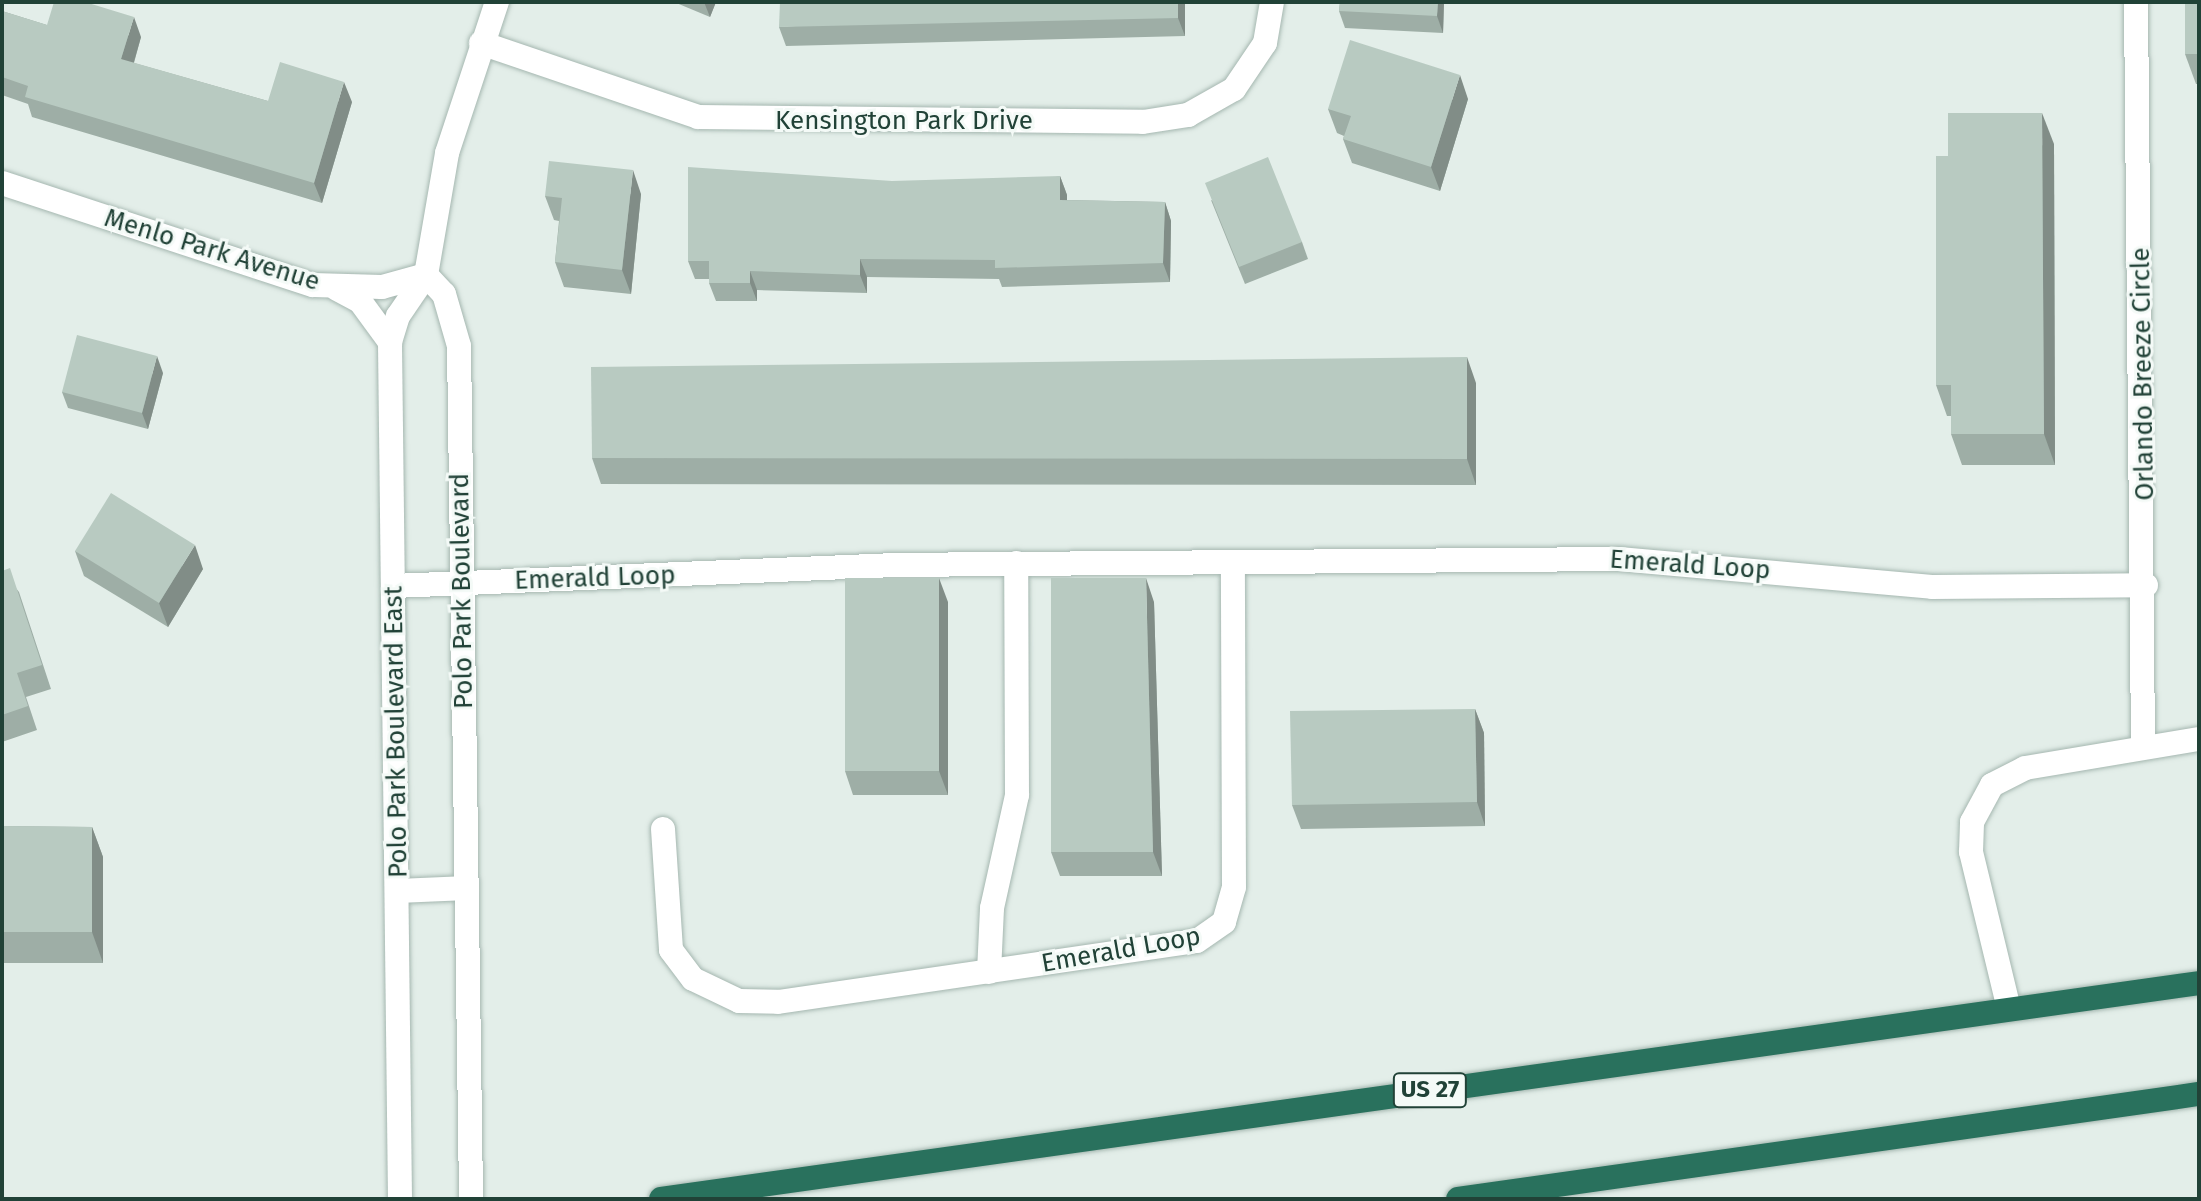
<!DOCTYPE html>
<style>
body{margin:0}
#map{position:relative;width:2201px;height:1201px;overflow:hidden;background:#e3eee9;font-family:"Fira Sans",sans-serif}
div>[style]{position:absolute}
.roads{filter:drop-shadow(0 0 2px #a5b7b0) drop-shadow(0 0 2px #a5b7b0)}
.minor>*{height:24px;margin:-12px;padding:0 12px;transform-origin:12px;border-radius:12px;background:#fff}
.highway>*{height:24px;margin:-12px;padding:0 12px;transform-origin:12px;border-radius:12px;background:#29715d}
.wall>*{inset:0;background:#9eaea6}
.shaded-wall>*{inset:0;background:#818d87}
.building>*{inset:0;background:#b8cac1}
span{translate:-50% -50%;white-space:nowrap;text-align:center;line-height:1.15;-webkit-text-stroke:6px #f4faf7;paint-order:stroke}
.shield-label span{padding:2px 6px;background:#f4faf7;border:2px solid;border-radius:6px;-webkit-text-stroke-width:0}
.shield-label{font-size:24px;color:#214237;font-weight:700}
.street-label{font-size:26px;color:#214237}
.frame{position:absolute;inset:0;border:4px solid #214237;pointer-events:none}
</style>
<div id="map">
<div class="roads">
<div class="minor">
<i style="left:2136px;top:2px;width:745px;rotate:89.46deg"></i>
<i style="left:481px;top:43px;width:229px;rotate:18.8deg"></i>
<i style="left:698px;top:117px;width:445px;rotate:0.6deg"></i>
<i style="left:1143px;top:122px;width:46px;rotate:-8.8deg"></i>
<i style="left:1188px;top:115px;width:53px;rotate:-29.5deg"></i>
<i style="left:1234px;top:89px;width:55px;rotate:-56deg"></i>
<i style="left:1265px;top:43px;width:42px;rotate:-80.3deg"></i>
<i style="left:2px;top:183px;width:327px;rotate:18.2deg"></i>
<i style="left:313px;top:285px;width:69px;rotate:1.7deg"></i>
<i style="left:382px;top:287px;width:46px;rotate:-15.3deg"></i>
<i style="left:426px;top:275px;width:26px;rotate:47deg"></i>
<i style="left:444px;top:294px;width:54px;rotate:73.9deg"></i>
<i style="left:459px;top:346px;width:853px;rotate:89.19deg"></i>
<i style="left:426px;top:275px;width:124px;rotate:-80.2deg"></i>
<i style="left:447px;top:153px;width:159px;rotate:-71.7deg"></i>
<i style="left:337px;top:289px;width:26px;rotate:28deg"></i>
<i style="left:360px;top:301px;width:51px;rotate:53.8deg"></i>
<i style="left:394px;top:586px;width:494px;rotate:-2.4deg"></i>
<i style="left:888px;top:565px;width:731px;rotate:-0.47deg"></i>
<i style="left:1619px;top:559px;width:314px;rotate:5.1deg"></i>
<i style="left:1932px;top:587px;width:214px;rotate:-0.5deg"></i>
<i style="left:663px;top:829px;width:121px;rotate:86.2deg"></i>
<i style="left:671px;top:950px;width:36px;rotate:53deg"></i>
<i style="left:693px;top:979px;width:51px;rotate:25.6deg"></i>
<i style="left:739px;top:1001px;width:39px;rotate:1deg"></i>
<i style="left:778px;top:1002px;width:423px;rotate:-8.3deg"></i>
<i style="left:1197px;top:941px;width:33px;rotate:-35deg"></i>
<i style="left:1224px;top:922px;width:36px;rotate:-74deg"></i>
<i style="left:1234px;top:887px;width:325px;rotate:-90.2deg"></i>
<i style="left:398px;top:891px;width:69px;rotate:-2.5deg"></i>
<i style="left:989px;top:972px;width:64px;rotate:-87.3deg"></i>
<i style="left:992px;top:908px;width:116px;rotate:-77.5deg"></i>
<i style="left:1017px;top:795px;width:232px;rotate:-90.2deg"></i>
<i style="left:2009px;top:1009px;width:162px;rotate:-103.6deg"></i>
<i style="left:1971px;top:852px;width:30px;rotate:-88deg"></i>
<i style="left:1972px;top:822px;width:42px;rotate:-61.6deg"></i>
<i style="left:1992px;top:785px;width:37px;rotate:-27deg"></i>
<i style="left:2025px;top:768px;width:176px;rotate:-9.5deg"></i>
<i style="left:400px;top:1199px;width:857px;rotate:-90.67deg"></i>
<i style="left:390px;top:342px;width:27px;rotate:-73deg"></i>
<i style="left:398px;top:316px;width:50px;rotate:-55.7deg"></i>
</div>
<div class="highway">
<i style="left:661px;top:1199px;width:1553px;rotate:-7.99deg"></i>
<i style="left:1458px;top:1199px;width:748px;rotate:-8.07deg"></i>
</div>
</div>
<div class="wall">
<i style="clip-path:polygon(674px 2px,716px 2px,710px 17px)"></i>
<i style="clip-path:polygon(1185px 2px,1185px 36px,786px 46px,779px 27px)"></i>
<i style="clip-path:polygon(1340px 2px,1444px 2px,1443px 33px,1345px 28px,1339px 11px)"></i>
<i style="clip-path:polygon(2199px 2px,2199px 84px,2196px 84px,2185px 54px)"></i>
<i style="clip-path:polygon(2px 11px,47px 25px,141px 37px,134px 63px,268px 101px,352px 102px,322px 203px,32px 117px,28px 104px,2px 95px)"></i>
<i style="clip-path:polygon(1468px 99px,1440px 191px,1352px 163px,1343px 139px,1344px 136px,1337px 133px,1328px 109px)"></i>
<i style="clip-path:polygon(2054px 144px,2055px 465px,1962px 465px,1951px 434px,1951px 416px,1947px 416px,1936px 385px,1948px 156px)"></i>
<i style="clip-path:polygon(1060px 176px,1067px 195px,1067px 200px,1165px 202px,1171px 221px,1170px 282px,1002px 287px,999px 279px,867px 277px,867px 293px,757px 290px,757px 301px,716px 301px,709px 283px,709px 279px,695px 279px,688px 261px)"></i>
<i style="clip-path:polygon(641px 194px,631px 294px,564px 287px,555px 262px,559px 221px,554px 220px,545px 196px)"></i>
<i style="clip-path:polygon(1211px 200px,1302px 242px,1308px 259px,1245px 284px)"></i>
<i style="clip-path:polygon(163px 373px,148px 429px,68px 408px,62px 392px)"></i>
<i style="clip-path:polygon(1476px 383px,1476px 485px,601px 484px,592px 458px)"></i>
<i style="clip-path:polygon(75px 551px,203px 569px,168px 627px,84px 576px)"></i>
<i style="clip-path:polygon(2px 571px,19px 592px,51px 689px,26px 697px,37px 730px,2px 742px)"></i>
<i style="clip-path:polygon(948px 602px,948px 795px,853px 795px,845px 771px)"></i>
<i style="clip-path:polygon(1154px 602px,1162px 876px,1060px 876px,1051px 852px)"></i>
<i style="clip-path:polygon(1475px 709px,1484px 733px,1485px 826px,1301px 829px,1292px 805px)"></i>
<i style="clip-path:polygon(2px 826px,92px 827px,103px 857px,103px 963px,2px 963px)"></i>
</div>
<div class="shaded-wall">
<i style="clip-path:polygon(704px 2px,716px 2px,710px 17px)"></i>
<i style="clip-path:polygon(1178px 2px,1185px 2px,1185px 36px,1178px 18px)"></i>
<i style="clip-path:polygon(1438px 2px,1444px 2px,1443px 33px,1437px 16px)"></i>
<i style="clip-path:polygon(134px 17px,141px 37px,129px 79px,121px 59px)"></i>
<i style="clip-path:polygon(1460px 75px,1468px 99px,1440px 191px,1431px 167px)"></i>
<i style="clip-path:polygon(344px 82px,352px 102px,322px 203px,314px 183px)"></i>
<i style="clip-path:polygon(2042px 113px,2054px 144px,2055px 465px,2044px 434px)"></i>
<i style="clip-path:polygon(633px 170px,641px 194px,631px 294px,622px 270px)"></i>
<i style="clip-path:polygon(1060px 176px,1067px 195px,1067px 219px,1060px 200px)"></i>
<i style="clip-path:polygon(1165px 202px,1171px 221px,1170px 282px,1163px 263px)"></i>
<i style="clip-path:polygon(860px 259px,867px 277px,867px 293px,860px 275px)"></i>
<i style="clip-path:polygon(750px 271px,757px 290px,757px 301px,750px 283px)"></i>
<i style="clip-path:polygon(157px 356px,163px 373px,148px 429px,142px 413px)"></i>
<i style="clip-path:polygon(1467px 357px,1476px 383px,1476px 485px,1467px 459px)"></i>
<i style="clip-path:polygon(195px 545px,203px 569px,168px 627px,159px 603px)"></i>
<i style="clip-path:polygon(939px 578px,948px 602px,948px 795px,939px 771px)"></i>
<i style="clip-path:polygon(1146px 578px,1154px 602px,1162px 876px,1153px 852px)"></i>
<i style="clip-path:polygon(1475px 709px,1484px 733px,1485px 826px,1477px 802px)"></i>
<i style="clip-path:polygon(92px 827px,103px 857px,103px 963px,92px 932px)"></i>
</div>
<div class="building">
<i style="clip-path:polygon(54px 2px,85px 2px,134px 17px,121px 59px,268px 101px,280px 62px,344px 82px,314px 183px,25px 97px,28px 86px,2px 77px,2px 11px,47px 25px)"></i>
<i style="clip-path:polygon(780px 2px,1178px 2px,1178px 18px,779px 27px)"></i>
<i style="clip-path:polygon(1340px 2px,1438px 2px,1437px 16px,1339px 11px)"></i>
<i style="clip-path:polygon(2185px 2px,2199px 2px,2199px 54px,2185px 54px)"></i>
<i style="clip-path:polygon(1350px 40px,1460px 75px,1431px 167px,1343px 139px,1351px 116px,1328px 109px)"></i>
<i style="clip-path:polygon(1948px 113px,2042px 113px,2044px 434px,1951px 434px,1951px 385px,1936px 385px,1936px 156px,1948px 156px)"></i>
<i style="clip-path:polygon(1268px 157px,1302px 242px,1239px 267px,1205px 183px)"></i>
<i style="clip-path:polygon(549px 161px,633px 170px,622px 270px,555px 262px,562px 198px,545px 196px)"></i>
<i style="clip-path:polygon(688px 167px,892px 181px,1060px 176px,1060px 200px,1165px 202px,1163px 263px,995px 268px,995px 260px,860px 259px,860px 275px,750px 271px,750px 283px,709px 283px,709px 261px,688px 261px)"></i>
<i style="clip-path:polygon(77px 335px,157px 356px,142px 413px,62px 392px)"></i>
<i style="clip-path:polygon(1467px 357px,1467px 459px,592px 458px,591px 367px)"></i>
<i style="clip-path:polygon(111px 493px,195px 545px,159px 603px,75px 551px)"></i>
<i style="clip-path:polygon(10px 568px,42px 665px,17px 673px,28px 706px,2px 715px,2px 571px)"></i>
<i style="clip-path:polygon(845px 578px,939px 578px,939px 771px,845px 771px)"></i>
<i style="clip-path:polygon(1051px 578px,1146px 578px,1153px 852px,1051px 852px)"></i>
<i style="clip-path:polygon(1475px 709px,1477px 802px,1292px 805px,1290px 711px)"></i>
<i style="clip-path:polygon(2px 826px,92px 827px,92px 932px,2px 932px)"></i>
</div>
<div class="shield-label">
<span style="left:1430px;top:1090px">US 27</span>
</div>
<div class="street-label">
<span style="left:904px;top:121px">Kensington Park Drive</span>
<span style="left:212px;top:250px;rotate:17deg">Menlo Park Avenue</span>
<span style="left:2143px;top:374px;rotate:-91deg">Orlando Breeze Circle</span>
<span style="left:1690px;top:565px;rotate:4deg">Emerald Loop</span>
<span style="left:595px;top:578px;rotate:-2deg">Emerald Loop</span>
<span style="left:462px;top:591px;rotate:-91deg">Polo Park Boulevard</span>
<span style="left:396px;top:732px;rotate:-91deg">Polo Park Boulevard East</span>
<span style="left:1121px;top:950px;rotate:-10deg">Emerald Loop</span>
</div>
<div class="frame"></div>
</div>
